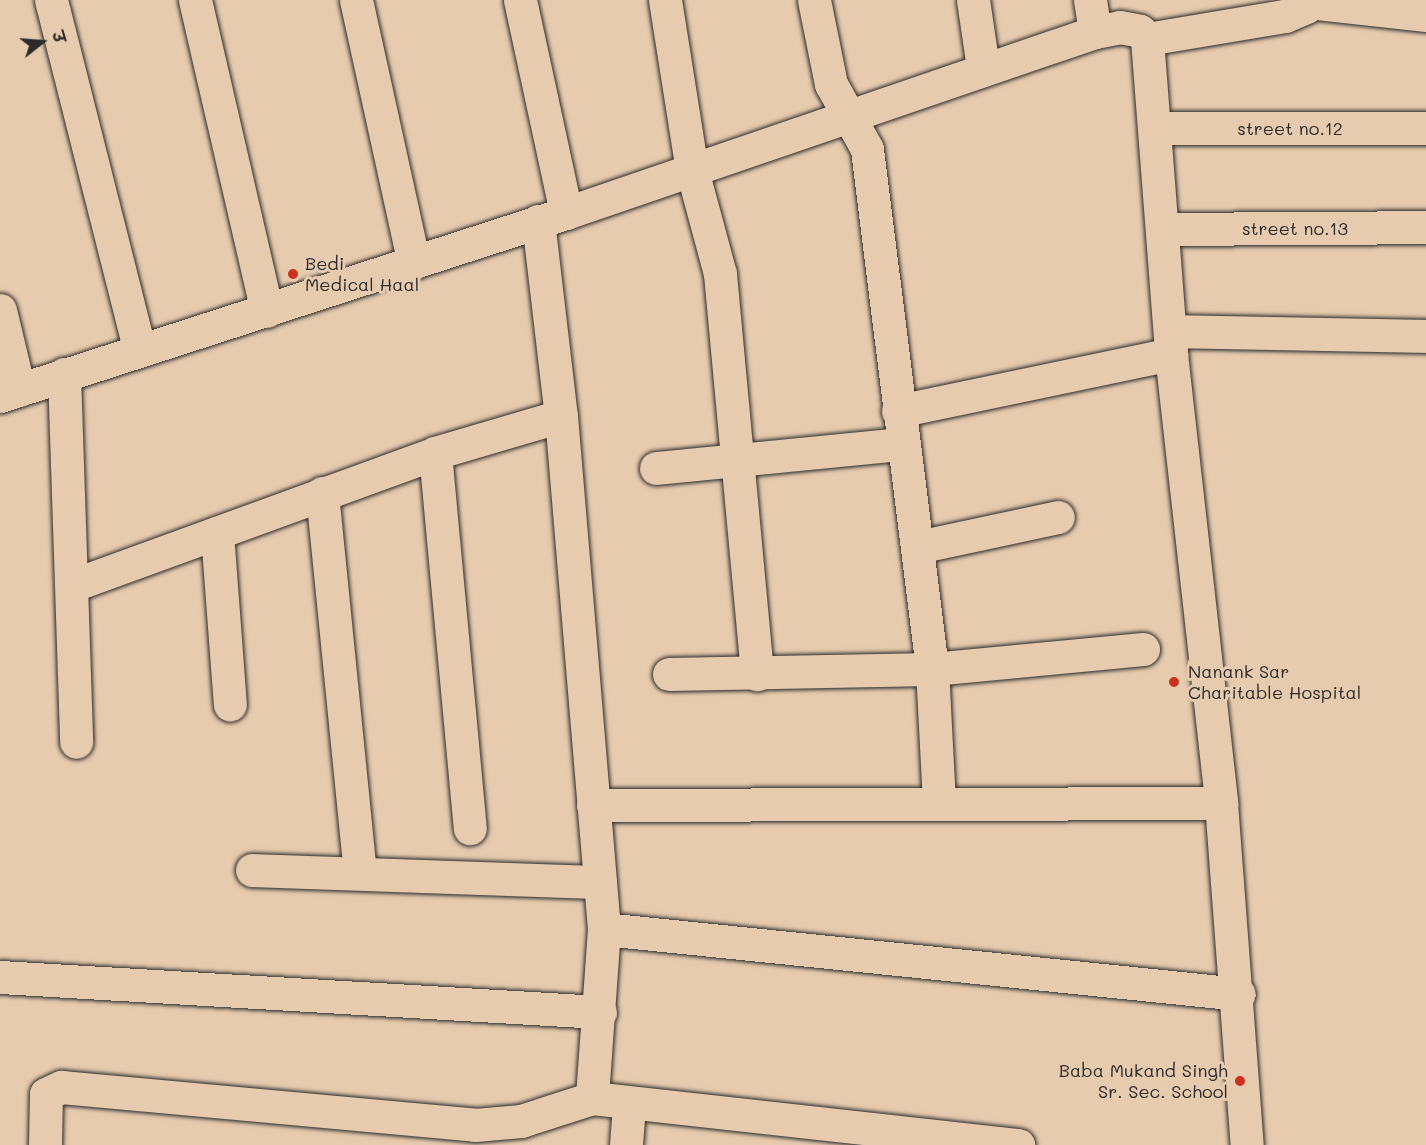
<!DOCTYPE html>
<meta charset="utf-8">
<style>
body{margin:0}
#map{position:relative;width:1426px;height:1145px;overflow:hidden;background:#e7cbae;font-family:Mali,"Playpen Sans Deva",sans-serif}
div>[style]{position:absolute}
.roads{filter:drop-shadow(0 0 2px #2b2b2b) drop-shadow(0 0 2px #2b2b2b)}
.minor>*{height:33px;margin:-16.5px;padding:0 16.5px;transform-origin:16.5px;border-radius:16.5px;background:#e7cbae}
.dots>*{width:16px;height:16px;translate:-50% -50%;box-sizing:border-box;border:3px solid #e7cbae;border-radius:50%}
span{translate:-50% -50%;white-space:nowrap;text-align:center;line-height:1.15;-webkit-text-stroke:6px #e7cbae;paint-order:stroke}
.street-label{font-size:18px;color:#2b2b2b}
.poi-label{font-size:18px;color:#2b2b2b}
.left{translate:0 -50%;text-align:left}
.right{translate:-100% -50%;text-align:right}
.north{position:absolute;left:12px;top:12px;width:60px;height:60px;-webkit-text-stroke:4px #e7cbae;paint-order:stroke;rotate:73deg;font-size:16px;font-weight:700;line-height:24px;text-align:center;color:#2b2b2b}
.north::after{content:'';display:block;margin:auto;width:21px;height:27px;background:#2b2b2b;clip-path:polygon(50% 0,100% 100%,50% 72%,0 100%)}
</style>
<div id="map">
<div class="roads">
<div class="minor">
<i style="left:51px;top:0;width:360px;rotate:75.8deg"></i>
<i style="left:195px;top:0;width:319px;rotate:77deg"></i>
<i style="left:356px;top:0;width:269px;rotate:77.6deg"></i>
<i style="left:520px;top:0;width:218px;rotate:77.8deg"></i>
<i style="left:665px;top:0;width:172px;rotate:81deg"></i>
<i style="left:692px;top:170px;width:108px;rotate:74.9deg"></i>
<i style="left:720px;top:274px;width:402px;rotate:84.7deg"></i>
<i style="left:814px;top:0;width:86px;rotate:78.6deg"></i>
<i style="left:831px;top:84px;width:74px;rotate:61deg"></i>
<i style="left:867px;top:149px;width:524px;rotate:82.87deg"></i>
<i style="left:932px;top:669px;width:132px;rotate:87deg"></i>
<i style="left:973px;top:0;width:69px;rotate:81.6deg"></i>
<i style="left:1090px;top:0;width:32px;rotate:81deg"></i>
<i style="left:1308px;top:2px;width:119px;rotate:6.3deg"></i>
<i style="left:1147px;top:39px;width:140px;rotate:-9.5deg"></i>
<i style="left:1285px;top:16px;width:23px;rotate:-23deg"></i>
<i style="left:1306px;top:7px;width:7px;rotate:-82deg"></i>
<i style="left:1155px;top:128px;width:271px"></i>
<i style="left:538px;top:221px;width:196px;rotate:83.3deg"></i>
<i style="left:1163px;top:229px;width:263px;rotate:-0.4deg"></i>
<i style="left:0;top:310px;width:82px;rotate:76.6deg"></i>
<i style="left:1170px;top:331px;width:256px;rotate:1.1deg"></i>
<i style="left:64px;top:374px;width:368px;rotate:88.1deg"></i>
<i style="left:0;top:396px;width:595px;rotate:-17.92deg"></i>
<i style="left:566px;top:213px;width:559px;rotate:-18.89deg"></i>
<i style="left:1095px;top:32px;width:25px;rotate:-11deg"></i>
<i style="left:1120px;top:27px;width:20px;rotate:11deg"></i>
<i style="left:1140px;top:31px;width:11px;rotate:49deg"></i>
<i style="left:1147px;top:39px;width:316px;rotate:85.6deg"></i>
<i style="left:1171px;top:354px;width:452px;rotate:83.6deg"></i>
<i style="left:1221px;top:803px;width:343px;rotate:85.7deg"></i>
<i style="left:898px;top:411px;width:279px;rotate:-11.8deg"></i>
<i style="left:435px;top:453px;width:377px;rotate:84.7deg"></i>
<i style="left:656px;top:468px;width:246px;rotate:-5.6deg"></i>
<i style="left:322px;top:493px;width:380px;rotate:84.3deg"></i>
<i style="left:217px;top:533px;width:172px;rotate:85.7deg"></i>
<i style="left:918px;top:547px;width:143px;rotate:-12.1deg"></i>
<i style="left:73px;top:585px;width:385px;rotate:-20deg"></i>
<i style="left:435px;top:453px;width:131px;rotate:-16.4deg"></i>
<i style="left:561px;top:416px;width:515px;rotate:85.21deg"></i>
<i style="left:604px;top:929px;width:169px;rotate:94.1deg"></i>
<i style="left:669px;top:674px;width:263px;rotate:-1.1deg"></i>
<i style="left:932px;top:669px;width:212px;rotate:-5.4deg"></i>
<i style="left:593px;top:805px;width:628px;rotate:-0.18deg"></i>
<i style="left:252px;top:870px;width:348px;rotate:2deg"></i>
<i style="left:604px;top:929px;width:638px;rotate:5.84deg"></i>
<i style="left:0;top:977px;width:601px;rotate:3.34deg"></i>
<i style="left:45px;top:1145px;width:51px;rotate:-88.9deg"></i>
<i style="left:46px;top:1094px;width:17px;rotate:-25deg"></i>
<i style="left:61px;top:1087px;width:416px;rotate:5.2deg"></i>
<i style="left:475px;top:1125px;width:46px;rotate:-5deg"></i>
<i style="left:521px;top:1121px;width:75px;rotate:-17.9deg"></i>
<i style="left:592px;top:1098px;width:429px;rotate:6.3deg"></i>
<i style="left:626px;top:1145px;width:40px;rotate:-85.7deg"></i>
</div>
</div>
<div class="dots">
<i style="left:293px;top:274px;background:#c8321e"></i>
<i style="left:1174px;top:682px;background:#c8321e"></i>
<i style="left:1240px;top:1081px;background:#c8321e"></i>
</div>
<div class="street-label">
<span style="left:1290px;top:128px">street no.12</span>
<span style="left:1295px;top:228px">street no.13</span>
</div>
<div class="poi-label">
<span class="left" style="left:305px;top:274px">Bedi<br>Medical Haal</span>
<span class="left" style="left:1188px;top:682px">Nanank Sar<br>Charitable Hospital</span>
<span class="right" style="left:1228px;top:1081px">Baba Mukand Singh<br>Sr. Sec. School</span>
</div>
<div class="north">उ</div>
</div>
